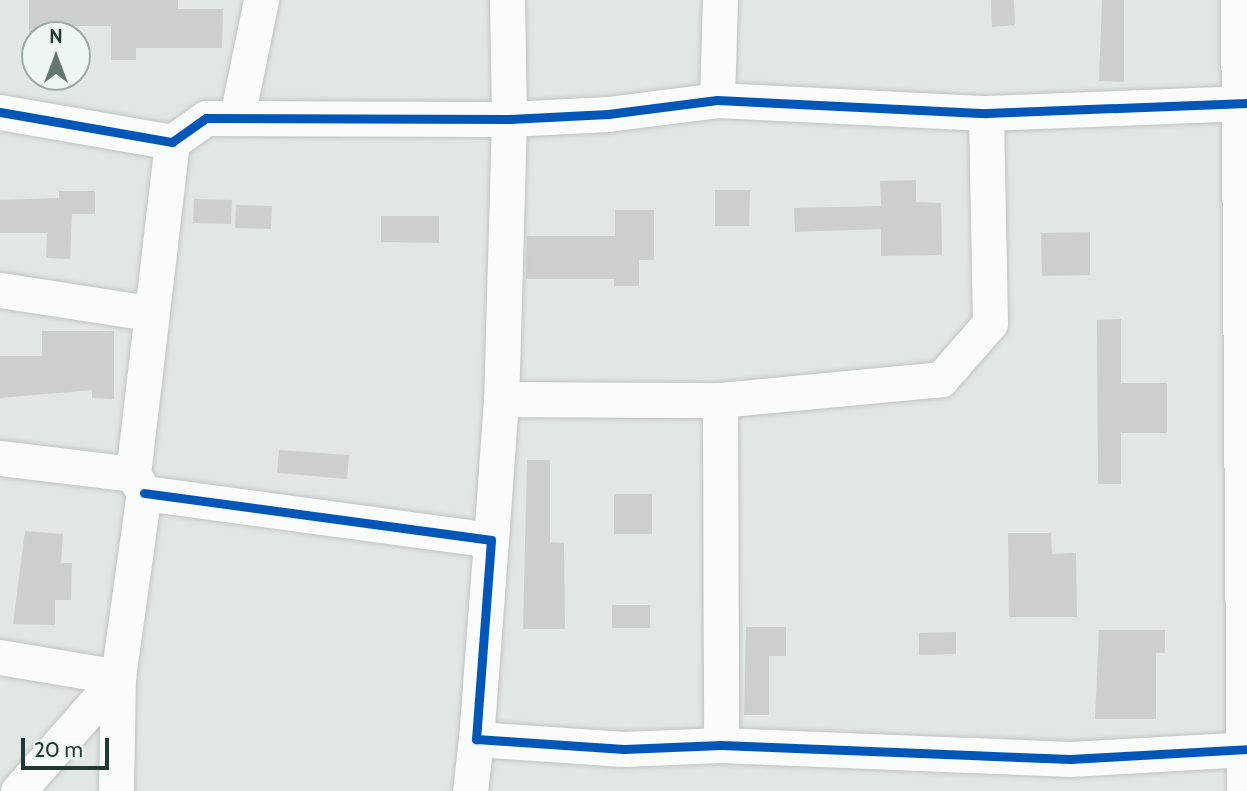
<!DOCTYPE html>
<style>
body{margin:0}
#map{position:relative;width:1247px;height:791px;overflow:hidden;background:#e1e7e4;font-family:Cabin,sans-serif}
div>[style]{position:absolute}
.building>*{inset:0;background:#cbd0ce}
.roads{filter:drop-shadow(0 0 2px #bec4c1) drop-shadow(0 0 2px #bec4c1)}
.minor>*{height:35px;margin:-17.5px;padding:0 17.5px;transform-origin:17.5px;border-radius:17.5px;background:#fafbfb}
.cycleway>*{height:9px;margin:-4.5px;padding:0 4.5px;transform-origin:4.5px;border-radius:4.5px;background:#0057b8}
span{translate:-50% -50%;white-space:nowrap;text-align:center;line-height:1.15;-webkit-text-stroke:6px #eef6f3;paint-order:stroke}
.north{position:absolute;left:21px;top:21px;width:70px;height:70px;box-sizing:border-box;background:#eef6f3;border:2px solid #9caaa7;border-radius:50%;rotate:0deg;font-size:19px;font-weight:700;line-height:28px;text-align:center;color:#203934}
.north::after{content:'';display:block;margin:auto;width:24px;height:32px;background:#647672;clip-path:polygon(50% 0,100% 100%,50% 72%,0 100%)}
.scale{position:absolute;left:21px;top:738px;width:88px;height:32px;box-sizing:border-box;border:4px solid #203934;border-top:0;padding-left:9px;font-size:21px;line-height:24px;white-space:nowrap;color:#203934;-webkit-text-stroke:5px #eef6f3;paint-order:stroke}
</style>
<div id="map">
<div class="building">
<i style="clip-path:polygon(29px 0,178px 0,178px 9px,223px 9px,222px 48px,136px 48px,136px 60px,111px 60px,111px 26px,65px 26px,65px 35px,29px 35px)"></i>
<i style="clip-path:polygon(991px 0,1014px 0,1015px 25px,992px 27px)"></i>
<i style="clip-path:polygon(1102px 0,1124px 0,1124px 82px,1099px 81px)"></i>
<i style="clip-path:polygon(916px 180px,916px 202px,941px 203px,942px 255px,881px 256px,881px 229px,795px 232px,794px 208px,881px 206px,880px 181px)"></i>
<i style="clip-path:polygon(715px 190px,750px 190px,749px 226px,715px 226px)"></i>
<i style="clip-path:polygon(59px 191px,95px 191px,95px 214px,72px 214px,70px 259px,46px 258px,47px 233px,0 233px,0 200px,59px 198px)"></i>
<i style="clip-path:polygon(194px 199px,232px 200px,231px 224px,193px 223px)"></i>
<i style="clip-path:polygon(236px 205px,272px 206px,271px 229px,235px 228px)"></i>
<i style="clip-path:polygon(615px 210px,654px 210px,654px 260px,639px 260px,639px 286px,614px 286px,614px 279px,526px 279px,527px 236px,615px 236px)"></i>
<i style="clip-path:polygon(381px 216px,439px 216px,439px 243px,381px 242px)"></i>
<i style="clip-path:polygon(1090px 232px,1090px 275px,1042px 276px,1041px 233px)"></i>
<i style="clip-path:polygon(1121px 319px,1121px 383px,1167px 383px,1167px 433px,1121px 433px,1121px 484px,1098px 484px,1097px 320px)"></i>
<i style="clip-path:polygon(42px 331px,114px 331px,114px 399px,92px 398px,92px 390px,0 398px,0 356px,42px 356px)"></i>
<i style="clip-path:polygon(279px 450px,349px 455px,347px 479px,277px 473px)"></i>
<i style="clip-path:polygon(527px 460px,550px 460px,550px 542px,564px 543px,565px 629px,523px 629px)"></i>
<i style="clip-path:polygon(614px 494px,652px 494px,652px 534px,614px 534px)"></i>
<i style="clip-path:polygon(25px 531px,63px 534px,61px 563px,72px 563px,71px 600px,55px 600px,55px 625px,13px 624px)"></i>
<i style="clip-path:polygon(1008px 533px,1051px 533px,1052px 554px,1076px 553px,1077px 617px,1009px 617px)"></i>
<i style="clip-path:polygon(612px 605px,650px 605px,650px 628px,612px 628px)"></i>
<i style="clip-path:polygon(746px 627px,786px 627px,786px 656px,769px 656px,769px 715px,744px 715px)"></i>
<i style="clip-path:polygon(1099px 630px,1165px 630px,1165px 653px,1156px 653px,1156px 719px,1095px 719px)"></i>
<i style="clip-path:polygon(956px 632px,956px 654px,919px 655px,919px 633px)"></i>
</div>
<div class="roads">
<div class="minor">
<i style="left:507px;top:0;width:119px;rotate:89deg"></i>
<i style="left:509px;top:119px;width:280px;rotate:91.6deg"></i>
<i style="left:501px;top:399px;width:219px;rotate:0.3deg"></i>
<i style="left:720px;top:400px;width:345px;rotate:89.8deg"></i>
<i style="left:1238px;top:0;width:791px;rotate:89.57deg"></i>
<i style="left:717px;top:100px;width:100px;rotate:-88.3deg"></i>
<i style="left:0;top:112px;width:175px;rotate:9.9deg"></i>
<i style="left:172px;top:142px;width:42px;rotate:-35.2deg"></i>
<i style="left:206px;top:118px;width:303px;rotate:0.2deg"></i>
<i style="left:509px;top:119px;width:99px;rotate:-2.9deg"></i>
<i style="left:608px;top:114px;width:110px;rotate:-7.3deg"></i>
<i style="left:717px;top:100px;width:269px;rotate:2.8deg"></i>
<i style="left:986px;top:113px;width:261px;rotate:-2.2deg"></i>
<i style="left:237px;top:117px;width:119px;rotate:-78.4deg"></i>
<i style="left:0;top:290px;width:151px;rotate:8.8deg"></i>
<i style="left:720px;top:400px;width:222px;rotate:-5.4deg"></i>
<i style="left:941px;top:379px;width:74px;rotate:-48.8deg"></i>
<i style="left:990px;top:323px;width:210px;rotate:-91.1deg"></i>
<i style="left:0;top:458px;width:134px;rotate:6.9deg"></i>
<i style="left:144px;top:493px;width:350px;rotate:7.7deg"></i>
<i style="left:491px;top:540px;width:200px;rotate:94.3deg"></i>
<i style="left:476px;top:739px;width:148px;rotate:3.9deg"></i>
<i style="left:624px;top:749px;width:97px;rotate:-2.4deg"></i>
<i style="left:721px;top:745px;width:349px;rotate:2.3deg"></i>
<i style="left:1070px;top:759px;width:177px;rotate:-3.2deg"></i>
<i style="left:491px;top:540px;width:141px;rotate:-85.9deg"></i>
<i style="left:0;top:657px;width:120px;rotate:9.6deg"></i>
<i style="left:18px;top:791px;width:152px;rotate:-48.7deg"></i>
<i style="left:116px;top:791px;width:114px;rotate:-89deg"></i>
<i style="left:118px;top:677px;width:186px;rotate:-82deg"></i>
<i style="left:144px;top:493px;width:22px;rotate:-120deg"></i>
<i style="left:133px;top:474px;width:334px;rotate:-83.3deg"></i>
<i style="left:470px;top:791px;width:52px;rotate:-83.4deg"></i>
</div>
</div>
<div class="cycleway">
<i style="left:0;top:112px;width:175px;rotate:9.9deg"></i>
<i style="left:172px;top:142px;width:42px;rotate:-35.2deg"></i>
<i style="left:206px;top:118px;width:303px;rotate:0.2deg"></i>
<i style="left:509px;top:119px;width:99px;rotate:-2.9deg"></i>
<i style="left:608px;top:114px;width:110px;rotate:-7.3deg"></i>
<i style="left:717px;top:100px;width:269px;rotate:2.8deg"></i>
<i style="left:986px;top:113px;width:261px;rotate:-2.2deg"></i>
<i style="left:144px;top:493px;width:350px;rotate:7.7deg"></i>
<i style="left:491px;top:540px;width:200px;rotate:94.3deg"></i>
<i style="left:476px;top:739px;width:148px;rotate:3.9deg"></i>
<i style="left:624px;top:749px;width:97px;rotate:-2.4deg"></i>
<i style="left:721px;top:745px;width:349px;rotate:2.3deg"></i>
<i style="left:1070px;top:759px;width:177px;rotate:-3.2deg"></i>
</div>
<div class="north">N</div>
<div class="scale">20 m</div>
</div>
